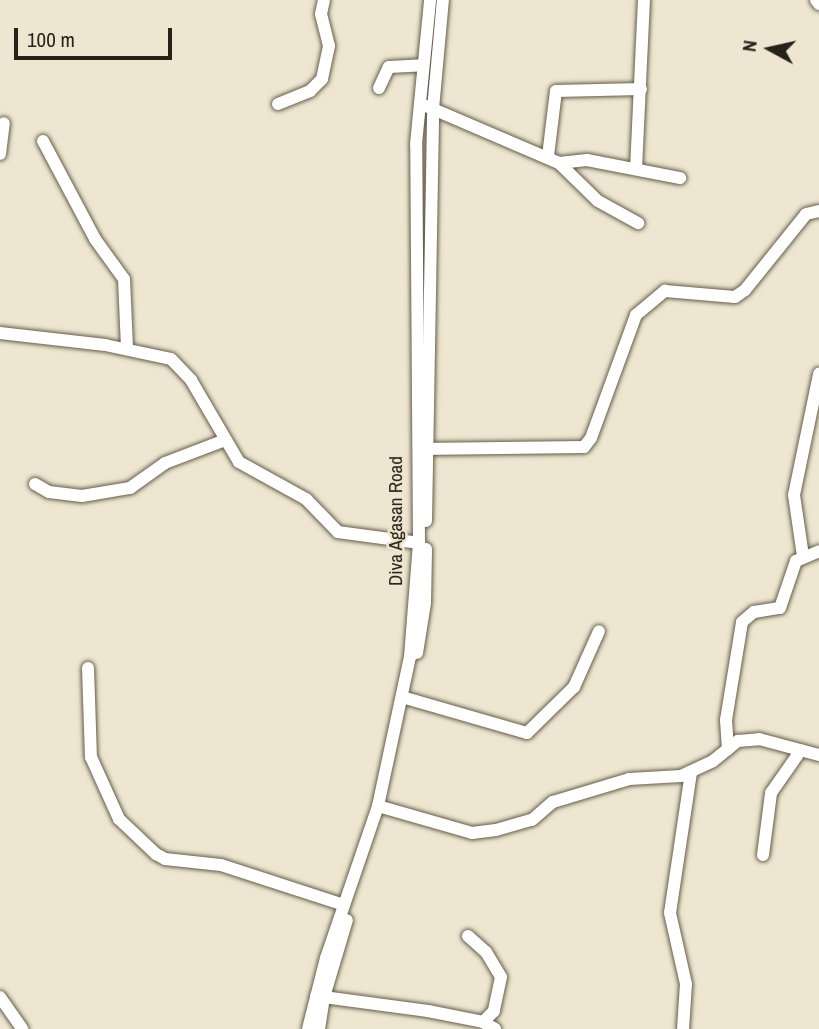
<!DOCTYPE html>
<style>
body{margin:0}
#map{position:relative;width:819px;height:1029px;overflow:hidden;background:#eee6d0;font-family:"Archivo Narrow",sans-serif}
div>[style]{position:absolute}
.roads{filter:drop-shadow(0 0 2px #645d4a) drop-shadow(0 0 2px #645d4a)}
.minor>*{height:12px;margin:-6px;padding:0 6px;transform-origin:6px;border-radius:6px;background:#fff}
span{translate:-50% -50%;white-space:nowrap;text-align:center;line-height:1.15;-webkit-text-stroke:5px #eee6d0;paint-order:stroke}
.street-label{font-size:19px;color:#25221a}
.north{position:absolute;left:735px;top:14px;width:70px;height:70px;-webkit-text-stroke:5px #eee6d0;paint-order:stroke;rotate:278deg;font-size:19px;font-weight:700;line-height:28px;text-align:center;color:#25221a}
.north::after{content:'';display:block;margin:auto;width:24px;height:32px;background:#25221a;clip-path:polygon(50% 0,100% 100%,50% 72%,0 100%)}
.scale{position:absolute;left:14px;top:28px;width:158px;height:32px;box-sizing:border-box;border:4px solid #25221a;border-top:0;padding-left:9px;font-size:21px;line-height:24px;white-space:nowrap;color:#25221a;-webkit-text-stroke:5px #eee6d0;paint-order:stroke}
</style>
<div id="map">
<div class="roads">
<div class="minor">
<i style="left:816px;top:0;width:5px;rotate:53deg"></i>
<i style="left:379px;top:88px;width:23px;rotate:-65deg"></i>
<i style="left:389px;top:67px;width:34px;rotate:-3deg"></i>
<i style="left:278px;top:104px;width:35px;rotate:-22deg"></i>
<i style="left:310px;top:91px;width:17px;rotate:-45deg"></i>
<i style="left:322px;top:79px;width:34px;rotate:-78deg"></i>
<i style="left:329px;top:46px;width:33px;rotate:-104deg"></i>
<i style="left:321px;top:14px;width:14px;rotate:-78deg"></i>
<i style="left:426px;top:106px;width:145px;rotate:23.2deg"></i>
<i style="left:559px;top:163px;width:54px;rotate:44.3deg"></i>
<i style="left:598px;top:201px;width:46px;rotate:28.8deg"></i>
<i style="left:43px;top:141px;width:111px;rotate:62deg"></i>
<i style="left:95px;top:239px;width:49px;rotate:54.1deg"></i>
<i style="left:124px;top:279px;width:70px;rotate:87.5deg"></i>
<i style="left:0;top:154px;width:31px;rotate:-83deg"></i>
<i style="left:548px;top:156px;width:65px;rotate:-83deg"></i>
<i style="left:556px;top:91px;width:85px;rotate:-1.3deg"></i>
<i style="left:559px;top:163px;width:28px;rotate:-6deg"></i>
<i style="left:587px;top:160px;width:95px;rotate:11deg"></i>
<i style="left:636px;top:169px;width:169px;rotate:-87.3deg"></i>
<i style="left:0;top:333px;width:106px;rotate:6.5deg"></i>
<i style="left:105px;top:345px;width:67px;rotate:12deg"></i>
<i style="left:171px;top:359px;width:29px;rotate:46deg"></i>
<i style="left:191px;top:380px;width:95px;rotate:59.7deg"></i>
<i style="left:239px;top:462px;width:77px;rotate:28.9deg"></i>
<i style="left:306px;top:499px;width:46px;rotate:45.9deg"></i>
<i style="left:338px;top:532px;width:82px;rotate:7.7deg"></i>
<i style="left:419px;top:449px;width:165px;rotate:-0.7deg"></i>
<i style="left:584px;top:447px;width:11px;rotate:-52deg"></i>
<i style="left:591px;top:438px;width:131px;rotate:-69.9deg"></i>
<i style="left:636px;top:315px;width:38px;rotate:-40deg"></i>
<i style="left:665px;top:291px;width:70px;rotate:4.9deg"></i>
<i style="left:735px;top:297px;width:12px;rotate:-35deg"></i>
<i style="left:745px;top:290px;width:97px;rotate:-51.2deg"></i>
<i style="left:806px;top:214px;width:13px;rotate:-13deg"></i>
<i style="left:35px;top:484px;width:16px;rotate:30deg"></i>
<i style="left:49px;top:492px;width:33px;rotate:7deg"></i>
<i style="left:82px;top:496px;width:49px;rotate:-9.5deg"></i>
<i style="left:130px;top:488px;width:43px;rotate:-35.5deg"></i>
<i style="left:165px;top:463px;width:62px;rotate:-20.8deg"></i>
<i style="left:426px;top:521px;width:412px;rotate:-89deg"></i>
<i style="left:433px;top:109px;width:109px;rotate:-84.8deg"></i>
<i style="left:803px;top:556px;width:62px;rotate:-98.4deg"></i>
<i style="left:794px;top:495px;width:124px;rotate:-78.3deg"></i>
<i style="left:417px;top:653px;width:51px;rotate:-80.9deg"></i>
<i style="left:425px;top:603px;width:54px;rotate:-88.9deg"></i>
<i style="left:88px;top:668px;width:89px;rotate:88.1deg"></i>
<i style="left:91px;top:757px;width:68px;rotate:65.7deg"></i>
<i style="left:119px;top:819px;width:51px;rotate:43.4deg"></i>
<i style="left:156px;top:854px;width:10px;rotate:29deg"></i>
<i style="left:165px;top:859px;width:56px;rotate:6.1deg"></i>
<i style="left:221px;top:865px;width:129px;rotate:18deg"></i>
<i style="left:402px;top:697px;width:130px;rotate:16.1deg"></i>
<i style="left:527px;top:733px;width:66px;rotate:-44.4deg"></i>
<i style="left:574px;top:687px;width:61px;rotate:-65.9deg"></i>
<i style="left:728px;top:749px;width:29px;rotate:-94deg"></i>
<i style="left:726px;top:720px;width:99px;rotate:-80.7deg"></i>
<i style="left:742px;top:622px;width:16px;rotate:-40deg"></i>
<i style="left:754px;top:612px;width:26px;rotate:-9deg"></i>
<i style="left:780px;top:608px;width:50px;rotate:-71.2deg"></i>
<i style="left:796px;top:561px;width:25px;rotate:-23deg"></i>
<i style="left:378px;top:806px;width:98px;rotate:16deg"></i>
<i style="left:472px;top:833px;width:24px;rotate:-7deg"></i>
<i style="left:496px;top:830px;width:37px;rotate:-16deg"></i>
<i style="left:532px;top:820px;width:28px;rotate:-41deg"></i>
<i style="left:553px;top:802px;width:79px;rotate:-16.8deg"></i>
<i style="left:629px;top:779px;width:52px;rotate:-3.3deg"></i>
<i style="left:681px;top:776px;width:35px;rotate:-25deg"></i>
<i style="left:713px;top:761px;width:32px;rotate:-39deg"></i>
<i style="left:738px;top:741px;width:21px;rotate:-5deg"></i>
<i style="left:759px;top:739px;width:62px;rotate:14.9deg"></i>
<i style="left:763px;top:855px;width:63px;rotate:-82.6deg"></i>
<i style="left:771px;top:793px;width:52px;rotate:-55.1deg"></i>
<i style="left:468px;top:936px;width:24px;rotate:42deg"></i>
<i style="left:486px;top:952px;width:29px;rotate:59deg"></i>
<i style="left:501px;top:977px;width:35px;rotate:102deg"></i>
<i style="left:494px;top:1011px;width:16px;rotate:135deg"></i>
<i style="left:316px;top:996px;width:113px;rotate:7.6deg"></i>
<i style="left:428px;top:1011px;width:56px;rotate:11.3deg"></i>
<i style="left:483px;top:1022px;width:14px;rotate:30deg"></i>
<i style="left:0;top:997px;width:39px;rotate:55deg"></i>
<i style="left:308px;top:1029px;width:73px;rotate:-75.8deg"></i>
<i style="left:326px;top:958px;width:161px;rotate:-71.1deg"></i>
<i style="left:378px;top:806px;width:152px;rotate:-77.9deg"></i>
<i style="left:410px;top:657px;width:114px;rotate:-85.5deg"></i>
<i style="left:419px;top:543px;width:399px;rotate:-90.4deg"></i>
<i style="left:416px;top:144px;width:145px;rotate:-84.4deg"></i>
<i style="left:319px;top:1029px;width:32px;rotate:-81deg"></i>
<i style="left:324px;top:997px;width:80px;rotate:-73.4deg"></i>
<i style="left:683px;top:1029px;width:45px;rotate:-86.2deg"></i>
<i style="left:686px;top:984px;width:73px;rotate:-102.7deg"></i>
<i style="left:670px;top:913px;width:143px;rotate:-81.5deg"></i>
</div>
</div>
<div class="street-label">
<span style="left:396px;top:521px;rotate:-90deg">Diva Agasan Road</span>
</div>
<div class="north">N</div>
<div class="scale">100 m</div>
</div>
